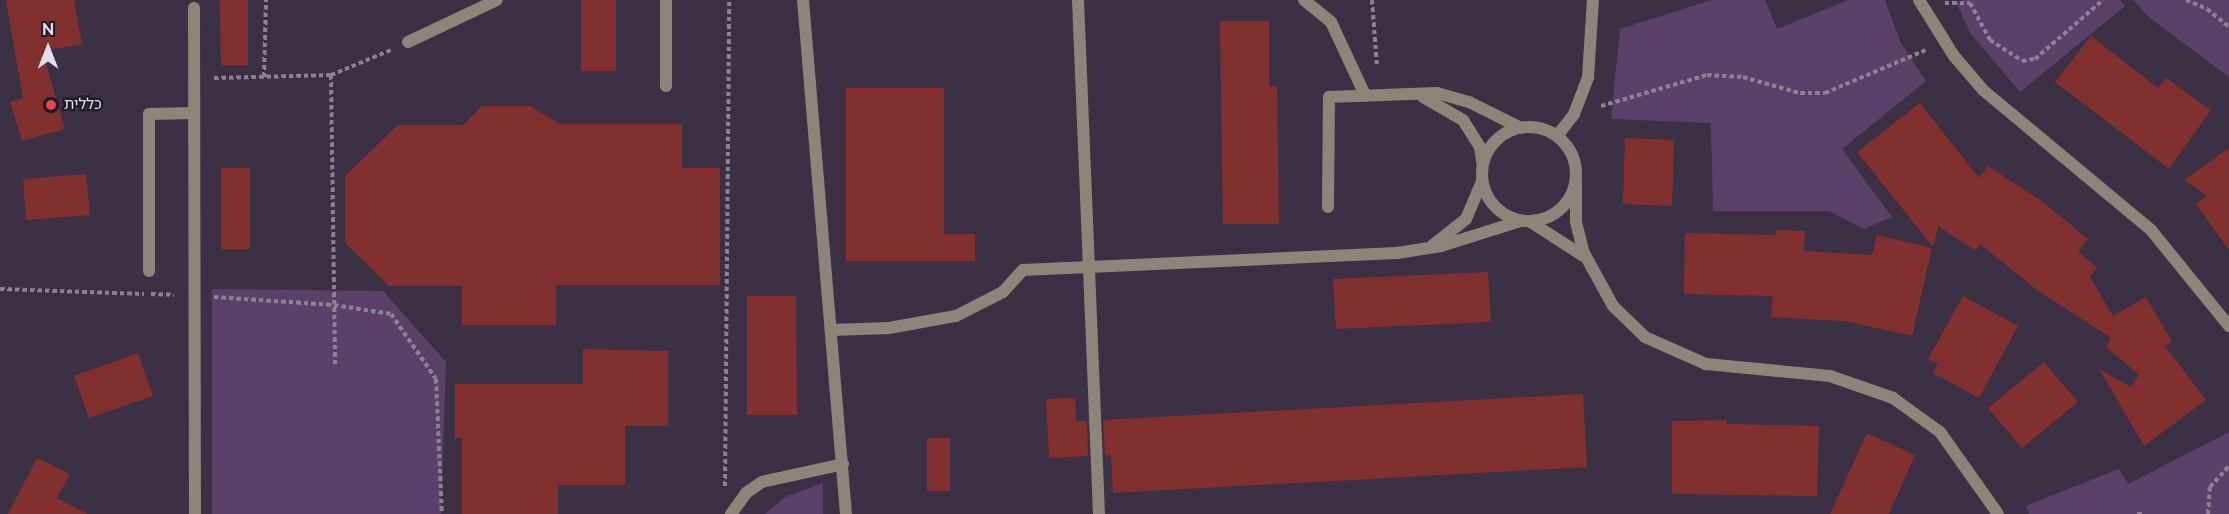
<!DOCTYPE html>
<meta charset="utf-8">
<style>
body{margin:0}
#map{position:relative;width:2229px;height:514px;overflow:hidden;background:#3c3044;font-family:Raleway,"Noto Sans Hebrew",sans-serif}
div>[style]{position:absolute}
.green>*{inset:0;background:#5b416a}
.building>*{inset:0;background:#822f2f}
.path>*{height:4px;margin-top:-2px;transform-origin:0;background:repeating-linear-gradient(90deg,#8c8293 0 4.5px,transparent 0 7.5px)}
.service>*{height:12px;margin:-6px;padding:0 6px;transform-origin:6px;border-radius:6px;background:#8c857a}
.minor>*{height:12px;margin:-6px;padding:0 6px;transform-origin:6px;border-radius:6px;background:#8c857a}
.minor>.ring{margin:-6px;padding:0;box-sizing:content-box;background:none;border:12px solid #8c857a;border-radius:50%}
.dots>*{width:16px;height:16px;translate:-50% -50%;box-sizing:border-box;border:3px solid #201a24;border-radius:50%}
span{translate:-50% -50%;white-space:nowrap;text-align:center;line-height:1.15;-webkit-text-stroke:4.5px #201a24;paint-order:stroke}
.poi-label{font-size:15px;color:#e5ddeb}
.left{translate:0 -50%;text-align:left}
.north{position:absolute;left:18px;top:18px;width:60px;height:60px;-webkit-text-stroke:4px #201a24;paint-order:stroke;rotate:0deg;font-size:16px;font-weight:700;line-height:24px;text-align:center;color:#e5ddeb}
.north::after{content:'';display:block;margin:auto;width:21px;height:27px;background:#e5ddeb;clip-path:polygon(50% 0,100% 100%,50% 72%,0 100%)}
</style>
<div id="map">
<div class="green">
<i style="clip-path:polygon(1711px 0,1765px 0,1777px 29px,1848px 0,1885px 0,1901px 43px,1926px 81px,1842px 149px,1892px 217px,1864px 229px,1829px 211px,1713px 211px,1711px 123px,1611px 119px,1620px 29px)"></i>
<i style="clip-path:polygon(1964px 0,2120px 0,2125px 6px,2020px 92px,1971px 34px,1956px 3px)"></i>
<i style="clip-path:polygon(2133px 0,2229px 0,2229px 77px,2151px 19px)"></i>
<i style="clip-path:polygon(212px 289px,383px 291px,446px 362px,441px 514px,212px 514px)"></i>
<i style="clip-path:polygon(2229px 432px,2229px 514px,2029px 514px,2026px 506px,2119px 469px,2128px 484px)"></i>
<i style="clip-path:polygon(823px 483px,823px 514px,765px 514px,785px 497px)"></i>
</div>
<div class="building">
<i style="clip-path:polygon(6px 0,74px 0,82px 44px,42px 51px,65px 129px,22px 141px,10px 102px,23px 98px)"></i>
<i style="clip-path:polygon(220px 0,248px 0,248px 65px,221px 65px)"></i>
<i style="clip-path:polygon(581px 0,616px 0,616px 71px,581px 71px)"></i>
<i style="clip-path:polygon(1220px 21px,1269px 21px,1269px 86px,1277px 86px,1279px 224px,1223px 224px)"></i>
<i style="clip-path:polygon(2091px 36px,2158px 88px,2166px 78px,2211px 110px,2169px 169px,2055px 82px)"></i>
<i style="clip-path:polygon(846px 88px,944px 88px,944px 234px,975px 234px,975px 261px,846px 261px)"></i>
<i style="clip-path:polygon(1920px 103px,1979px 178px,1988px 166px,2043px 202px,2088px 239px,2078px 251px,2097px 268px,2090px 277px,2113px 316px,2146px 297px,2172px 342px,2165px 346px,2206px 400px,2144px 446px,2100px 370px,2131px 387px,2139px 375px,2106px 347px,2111px 338px,2037px 290px,1980px 244px,1976px 251px,1938px 226px,1933px 247px,1857px 152px)"></i>
<i style="clip-path:polygon(482px 106px,530px 106px,560px 124px,682px 124px,682px 168px,720px 168px,720px 285px,556px 285px,556px 325px,462px 325px,462px 286px,389px 286px,345px 243px,345px 176px,398px 125px,463px 125px)"></i>
<i style="clip-path:polygon(1625px 138px,1674px 140px,1672px 206px,1623px 204px)"></i>
<i style="clip-path:polygon(2229px 148px,2229px 250px,2196px 204px,2207px 196px,2184px 180px)"></i>
<i style="clip-path:polygon(221px 168px,250px 168px,250px 249px,221px 249px)"></i>
<i style="clip-path:polygon(86px 174px,90px 215px,26px 220px,23px 179px)"></i>
<i style="clip-path:polygon(1777px 230px,1805px 231px,1804px 251px,1872px 255px,1877px 235px,1932px 248px,1912px 336px,1845px 321px,1771px 317px,1773px 296px,1684px 294px,1685px 233px,1776px 235px)"></i>
<i style="clip-path:polygon(1488px 272px,1491px 322px,1336px 329px,1333px 279px)"></i>
<i style="clip-path:polygon(747px 296px,796px 296px,797px 415px,747px 415px)"></i>
<i style="clip-path:polygon(1963px 296px,2018px 326px,1979px 398px,1933px 373px,1938px 364px,1928px 359px)"></i>
<i style="clip-path:polygon(583px 349px,668px 351px,668px 426px,625px 426px,625px 485px,558px 485px,558px 514px,462px 514px,462px 438px,455px 438px,455px 384px,583px 384px)"></i>
<i style="clip-path:polygon(138px 353px,153px 396px,89px 418px,74px 376px)"></i>
<i style="clip-path:polygon(2044px 362px,2078px 402px,2022px 448px,1988px 408px)"></i>
<i style="clip-path:polygon(1583px 394px,1587px 467px,1113px 493px,1111px 455px,1105px 456px,1103px 420px)"></i>
<i style="clip-path:polygon(1075px 398px,1076px 421px,1087px 421px,1088px 456px,1049px 458px,1046px 399px)"></i>
<i style="clip-path:polygon(1727px 420px,1727px 424px,1819px 426px,1817px 496px,1672px 494px,1672px 421px)"></i>
<i style="clip-path:polygon(1867px 433px,1915px 455px,1889px 514px,1830px 514px)"></i>
<i style="clip-path:polygon(927px 438px,950px 438px,950px 491px,927px 491px)"></i>
<i style="clip-path:polygon(37px 458px,70px 474px,57px 498px,88px 514px,8px 514px)"></i>
</div>
<div class="path">
<i style="left:1372px;top:0;width:67px;rotate:85.7deg"></i>
<i style="left:2186px;top:0;width:23px;rotate:23deg"></i>
<i style="left:2207px;top:9px;width:28px;rotate:39deg"></i>
<i style="left:1945px;top:3px;width:25px"></i>
<i style="left:1970px;top:3px;width:42px;rotate:61.6deg"></i>
<i style="left:1990px;top:40px;width:38px;rotate:33deg"></i>
<i style="left:2022px;top:61px;width:13px;rotate:-9deg"></i>
<i style="left:2035px;top:59px;width:90px;rotate:-40.9deg"></i>
<i style="left:331px;top:75px;width:289px;rotate:89.2deg"></i>
<i style="left:264px;top:77px;width:77px;rotate:-88.5deg"></i>
<i style="left:214px;top:78px;width:117px;rotate:-1.5deg"></i>
<i style="left:331px;top:75px;width:65px;rotate:-22.6deg"></i>
<i style="left:1601px;top:106px;width:110px;rotate:-16.3deg"></i>
<i style="left:1707px;top:75px;width:36px;rotate:3deg"></i>
<i style="left:1743px;top:77px;width:59px;rotate:15.7deg"></i>
<i style="left:1800px;top:93px;width:25px"></i>
<i style="left:1825px;top:93px;width:110px;rotate:-23.1deg"></i>
<i style="left:0;top:289px;width:144px;rotate:2deg"></i>
<i style="left:151px;top:294px;width:23px;rotate:2deg"></i>
<i style="left:214px;top:297px;width:120px;rotate:3.8deg"></i>
<i style="left:334px;top:305px;width:58px;rotate:9deg"></i>
<i style="left:391px;top:314px;width:79px;rotate:55.3deg"></i>
<i style="left:436px;top:379px;width:135px;rotate:87.5deg"></i>
<i style="left:725px;top:486px;width:486px;rotate:-89.5deg"></i>
<i style="left:2137px;top:514px;width:7px"></i>
<i style="left:2208px;top:514px;width:27px;rotate:-86deg"></i>
<i style="left:2210px;top:487px;width:28px;rotate:-48deg"></i>
</div>
<div class="service">
<i style="left:666px;top:0;width:86px;rotate:90deg"></i>
<i style="left:1078px;top:0;width:514px;rotate:87.66deg"></i>
<i style="left:149px;top:271px;width:157px;rotate:-90deg"></i>
<i style="left:149px;top:114px;width:45px;rotate:-1.3deg"></i>
</div>
<div class="minor">
<i style="left:803px;top:0;width:516px;rotate:85.22deg"></i>
<i style="left:1304px;top:0;width:35px;rotate:39deg"></i>
<i style="left:1331px;top:22px;width:81px;rotate:65deg"></i>
<i style="left:1919px;top:0;width:66px;rotate:58deg"></i>
<i style="left:1954px;top:56px;width:45px;rotate:49.5deg"></i>
<i style="left:1983px;top:90px;width:219px;rotate:39.8deg"></i>
<i style="left:2151px;top:230px;width:124px;rotate:50.9deg"></i>
<i style="left:194px;top:8px;width:506px;rotate:89.89deg"></i>
<i style="left:408px;top:42px;width:98px;rotate:-25.3deg"></i>
<i style="left:1423px;top:97px;width:46px;rotate:29.9deg"></i>
<i style="left:1463px;top:120px;width:32px;rotate:58deg"></i>
<i style="left:1480px;top:147px;width:15px;rotate:82deg"></i>
<i class="ring" style="left:1482px;top:127px;width:82px;height:82px"></i>
<i style="left:1557px;top:136px;width:28px;rotate:-52deg"></i>
<i style="left:1574px;top:114px;width:40px;rotate:-69deg"></i>
<i style="left:1588px;top:77px;width:77px;rotate:-86.3deg"></i>
<i style="left:1576px;top:182px;width:40px;rotate:90deg"></i>
<i style="left:1576px;top:222px;width:32px;rotate:76deg"></i>
<i style="left:1584px;top:253px;width:60px;rotate:61.3deg"></i>
<i style="left:1613px;top:306px;width:45px;rotate:44.1deg"></i>
<i style="left:1645px;top:337px;width:67px;rotate:23.9deg"></i>
<i style="left:1706px;top:364px;width:125px;rotate:5.5deg"></i>
<i style="left:1830px;top:376px;width:67px;rotate:19.2deg"></i>
<i style="left:1893px;top:398px;width:58px;rotate:35.9deg"></i>
<i style="left:1940px;top:432px;width:100px;rotate:54.7deg"></i>
<i style="left:1328px;top:207px;width:110px;rotate:-89.5deg"></i>
<i style="left:1329px;top:97px;width:108px;rotate:-2.1deg"></i>
<i style="left:1437px;top:93px;width:33px;rotate:16deg"></i>
<i style="left:1469px;top:102px;width:58px;rotate:26.6deg"></i>
<i style="left:1529px;top:221px;width:67px;rotate:32.7deg"></i>
<i style="left:1433px;top:245px;width:42px;rotate:-38.2deg"></i>
<i style="left:1466px;top:219px;width:39px;rotate:-67deg"></i>
<i style="left:832px;top:330px;width:57px;rotate:-2deg"></i>
<i style="left:889px;top:328px;width:68px;rotate:-10.2deg"></i>
<i style="left:956px;top:316px;width:53px;rotate:-27.1deg"></i>
<i style="left:1003px;top:292px;width:30px;rotate:-48deg"></i>
<i style="left:1023px;top:270px;width:374px;rotate:-2.6deg"></i>
<i style="left:1397px;top:253px;width:45px;rotate:-9deg"></i>
<i style="left:1441px;top:246px;width:84px;rotate:-17.4deg"></i>
<i style="left:731px;top:514px;width:26px;rotate:-54deg"></i>
<i style="left:746px;top:493px;width:19px;rotate:-35deg"></i>
<i style="left:762px;top:482px;width:83px;rotate:-12.5deg"></i>
</div>
<div class="dots">
<i style="left:51px;top:105px;background:#e0444e"></i>
</div>
<div class="poi-label">
<span class="left" style="left:64px;top:105px">כללית</span>
</div>
<div class="north">N</div>
</div>
